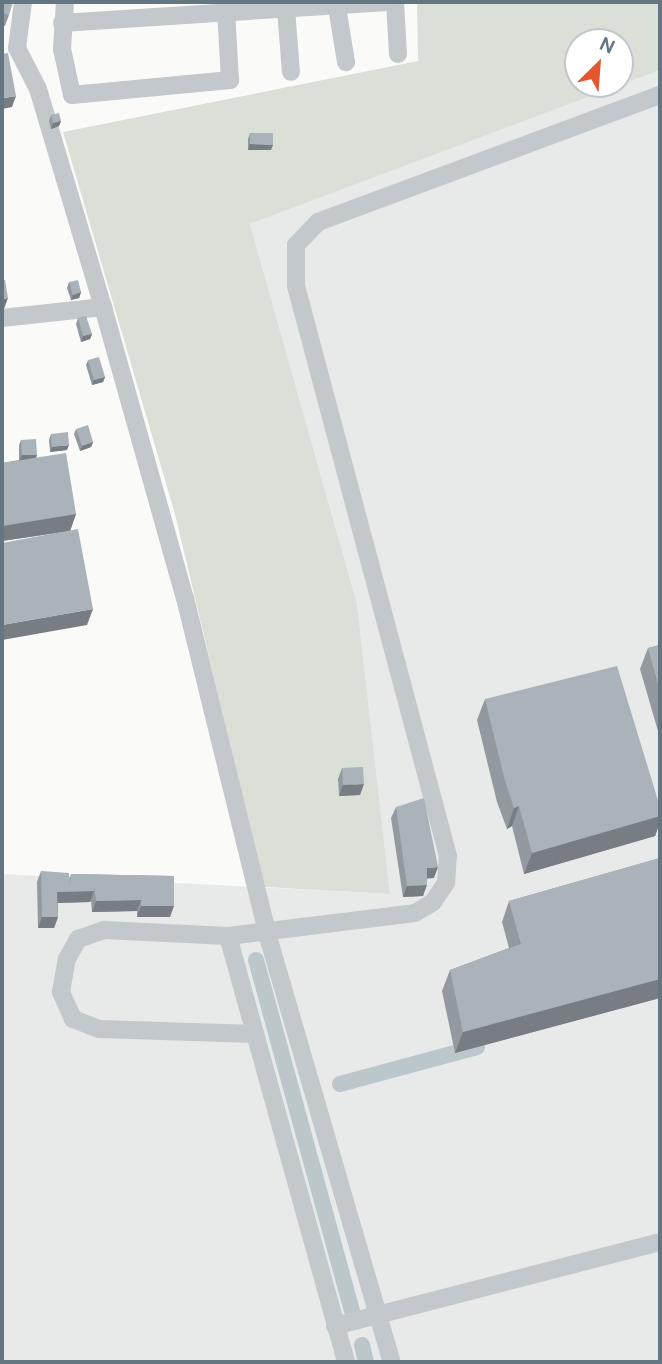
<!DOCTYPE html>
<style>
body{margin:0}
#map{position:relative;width:662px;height:1364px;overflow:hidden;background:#fafaf8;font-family:"DM Sans",sans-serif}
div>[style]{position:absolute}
.built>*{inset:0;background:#e8e9e9}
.green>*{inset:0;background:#dadfd7}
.canal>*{height:16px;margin:-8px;padding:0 8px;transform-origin:8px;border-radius:8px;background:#bbc7cb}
.minor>*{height:18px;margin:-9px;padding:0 9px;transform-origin:9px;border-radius:9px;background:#c3c8cc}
.wall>*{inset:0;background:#929a9f}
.shaded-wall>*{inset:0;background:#777d82}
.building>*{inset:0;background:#aab3b9}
span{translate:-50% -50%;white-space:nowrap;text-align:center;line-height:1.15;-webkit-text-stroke:7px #fff;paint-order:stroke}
.frame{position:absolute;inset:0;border:4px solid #657683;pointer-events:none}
.north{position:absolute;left:564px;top:28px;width:70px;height:70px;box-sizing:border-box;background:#fff;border:2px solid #c1c8cd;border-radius:50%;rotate:25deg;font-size:19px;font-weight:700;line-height:28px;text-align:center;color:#657683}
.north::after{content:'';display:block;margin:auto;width:24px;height:32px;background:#e4572e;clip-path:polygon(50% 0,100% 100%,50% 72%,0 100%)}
</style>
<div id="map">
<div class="built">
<i style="clip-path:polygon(660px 70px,660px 1362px,2px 1362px,2px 874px,390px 894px,357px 604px,250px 224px)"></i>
</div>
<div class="green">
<i style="clip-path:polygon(evenodd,417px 2px,660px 2px,660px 70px,250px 224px,357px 604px,390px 894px,264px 887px,175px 514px,63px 132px,418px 61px,417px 2px,578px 42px,620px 42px,620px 84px,578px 84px,578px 42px)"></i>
</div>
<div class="canal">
<i style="left:256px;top:960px;width:363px;rotate:74.7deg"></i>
<i style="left:340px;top:1084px;width:142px;rotate:-15.1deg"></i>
<i style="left:362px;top:1345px;width:17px;rotate:77deg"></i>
</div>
<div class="minor">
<i style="left:23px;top:2px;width:46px;rotate:97.4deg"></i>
<i style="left:17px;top:48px;width:46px;rotate:62.9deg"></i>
<i style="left:38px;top:89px;width:227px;rotate:73.4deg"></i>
<i style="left:103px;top:307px;width:302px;rotate:74.3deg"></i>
<i style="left:185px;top:598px;width:345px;rotate:76.2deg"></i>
<i style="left:267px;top:933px;width:447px;rotate:73.8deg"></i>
<i style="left:65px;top:2px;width:47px;rotate:93.7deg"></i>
<i style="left:62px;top:49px;width:47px;rotate:77.7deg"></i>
<i style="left:72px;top:95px;width:159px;rotate:-5.4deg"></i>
<i style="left:230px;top:80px;width:69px;rotate:-93.3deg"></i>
<i style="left:395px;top:2px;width:52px;rotate:86.7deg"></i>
<i style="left:337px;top:7px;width:56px;rotate:80.7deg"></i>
<i style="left:286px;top:9px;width:63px;rotate:85.5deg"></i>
<i style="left:62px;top:23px;width:323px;rotate:-3.7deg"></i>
<i style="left:2px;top:318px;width:102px;rotate:-6.2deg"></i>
<i style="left:228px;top:936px;width:442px;rotate:74.5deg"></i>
<i style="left:255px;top:1034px;width:156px;rotate:-178.2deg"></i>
<i style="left:99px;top:1029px;width:28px;rotate:-159deg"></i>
<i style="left:73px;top:1019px;width:30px;rotate:-114deg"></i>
<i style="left:61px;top:992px;width:34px;rotate:-80deg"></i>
<i style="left:67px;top:959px;width:23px;rotate:-61deg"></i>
<i style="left:78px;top:939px;width:28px;rotate:-19deg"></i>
<i style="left:104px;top:930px;width:124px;rotate:2.8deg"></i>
<i style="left:228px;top:936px;width:188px;rotate:-7deg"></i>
<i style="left:415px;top:913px;width:21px;rotate:-31deg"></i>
<i style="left:433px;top:902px;width:23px;rotate:-56deg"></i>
<i style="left:446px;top:883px;width:27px;rotate:-86deg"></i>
<i style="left:448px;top:856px;width:590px;rotate:-104.93deg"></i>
<i style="left:296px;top:286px;width:41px;rotate:-90deg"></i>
<i style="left:296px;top:245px;width:32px;rotate:-46deg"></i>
<i style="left:318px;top:222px;width:365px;rotate:-20.4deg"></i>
<i style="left:335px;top:1326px;width:336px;rotate:-14.5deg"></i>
</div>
<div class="wall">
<i style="clip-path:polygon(2px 2px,9px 15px,5px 26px,2px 25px)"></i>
<i style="clip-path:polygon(51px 115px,61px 121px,59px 126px,51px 129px,49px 121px)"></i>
<i style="clip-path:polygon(250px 133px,271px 150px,248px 150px,248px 139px)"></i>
<i style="clip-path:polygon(69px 282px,81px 292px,79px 298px,71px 300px,67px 288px)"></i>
<i style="clip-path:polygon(78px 318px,92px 334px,90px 339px,81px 342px,76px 324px)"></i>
<i style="clip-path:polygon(88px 360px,105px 377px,103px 382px,92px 385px,86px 365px)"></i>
<i style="clip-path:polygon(76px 429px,93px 442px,91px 447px,80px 451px,74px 434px)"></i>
<i style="clip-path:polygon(51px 434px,67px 450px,50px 452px,49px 440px)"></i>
<i style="clip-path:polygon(21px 440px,37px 455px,36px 457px,76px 514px,70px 531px,2px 541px,2px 463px,19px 460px,19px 445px)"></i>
<i style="clip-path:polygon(660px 645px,660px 738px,640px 669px,648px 648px)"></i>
<i style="clip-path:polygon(485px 699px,660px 807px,660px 822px,655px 836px,524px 874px,512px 826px,507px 829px,497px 802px,477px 720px)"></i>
<i style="clip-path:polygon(342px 768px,360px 795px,339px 796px,338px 779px)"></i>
<i style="clip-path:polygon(396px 807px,434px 878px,427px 878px,423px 896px,403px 897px,391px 818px)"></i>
<i style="clip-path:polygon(660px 858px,660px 998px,455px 1053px,442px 991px,450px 970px,509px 948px,502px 922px,509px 901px)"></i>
<i style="clip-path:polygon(41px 871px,70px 878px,71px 874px,174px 876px,170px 917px,137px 917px,137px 911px,92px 912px,91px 901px,90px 902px,58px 903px,58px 917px,54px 928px,38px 928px,37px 882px)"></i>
</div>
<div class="shaded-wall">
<i style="clip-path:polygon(16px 96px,12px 107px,2px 109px,2px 105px,4px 98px)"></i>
<i style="clip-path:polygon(61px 121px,59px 126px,51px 129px,53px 123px)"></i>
<i style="clip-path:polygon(250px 144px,273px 145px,271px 150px,248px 150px)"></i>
<i style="clip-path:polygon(81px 292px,79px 298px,71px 300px,73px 295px)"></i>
<i style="clip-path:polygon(8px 298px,4px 309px,2px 309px,2px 299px)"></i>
<i style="clip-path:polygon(92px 334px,90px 339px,81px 342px,83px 336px)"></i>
<i style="clip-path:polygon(105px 377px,103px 382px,92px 385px,94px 380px)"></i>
<i style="clip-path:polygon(93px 442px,91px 447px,80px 451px,82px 446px)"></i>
<i style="clip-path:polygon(69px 445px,67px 450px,50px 452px,52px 447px)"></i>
<i style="clip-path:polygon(22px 455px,37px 455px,35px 460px,19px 461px)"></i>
<i style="clip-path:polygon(76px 514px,70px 531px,2px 541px,2px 526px)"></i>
<i style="clip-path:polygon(93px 609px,87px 625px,2px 640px,2px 625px)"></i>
<i style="clip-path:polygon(364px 784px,360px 795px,339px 796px,343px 785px)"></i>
<i style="clip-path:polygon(519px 806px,512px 826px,507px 829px,514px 808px)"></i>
<i style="clip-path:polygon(660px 816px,660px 822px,655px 836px,524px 874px,532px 853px)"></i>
<i style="clip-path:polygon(438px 867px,434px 878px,423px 879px,427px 868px)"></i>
<i style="clip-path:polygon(427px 885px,423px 896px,403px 897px,407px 886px)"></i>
<i style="clip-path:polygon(94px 891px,90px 902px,53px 903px,57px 892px)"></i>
<i style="clip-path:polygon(141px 900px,137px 911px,92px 912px,96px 901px)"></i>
<i style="clip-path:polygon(141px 906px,174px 906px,170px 917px,137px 917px)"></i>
<i style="clip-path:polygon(42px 917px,58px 917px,54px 928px,38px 928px)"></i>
<i style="clip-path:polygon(660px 979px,660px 998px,455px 1053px,463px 1032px)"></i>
</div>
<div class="building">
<i style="clip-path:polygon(2px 2px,13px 2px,9px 15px,2px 13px)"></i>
<i style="clip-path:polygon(8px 53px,16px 96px,4px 98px,2px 87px,2px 54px)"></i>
<i style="clip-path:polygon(59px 113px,61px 121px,53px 123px,51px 115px)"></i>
<i style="clip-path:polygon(250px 133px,273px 133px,273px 145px,250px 144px)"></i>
<i style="clip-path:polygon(2px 280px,5px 280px,8px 298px,2px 299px)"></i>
<i style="clip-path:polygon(78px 280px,81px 292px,73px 295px,69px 282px)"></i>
<i style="clip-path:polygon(86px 316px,92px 334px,83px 336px,78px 318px)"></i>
<i style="clip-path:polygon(99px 357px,105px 377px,94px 380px,88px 360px)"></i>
<i style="clip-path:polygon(88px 425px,93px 442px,82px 446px,76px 429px)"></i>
<i style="clip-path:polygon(68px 432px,69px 445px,52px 447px,51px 434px)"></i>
<i style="clip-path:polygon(36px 439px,37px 455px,22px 455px,21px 440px)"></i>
<i style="clip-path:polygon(66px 453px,76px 514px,2px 526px,2px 463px)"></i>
<i style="clip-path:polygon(78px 529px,93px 609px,2px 625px,2px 543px)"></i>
<i style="clip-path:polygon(660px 645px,660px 691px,648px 648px)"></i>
<i style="clip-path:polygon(617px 666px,660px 807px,660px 816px,532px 853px,519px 806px,514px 808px,505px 781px,485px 699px)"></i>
<i style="clip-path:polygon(363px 767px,364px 784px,343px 785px,342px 768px)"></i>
<i style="clip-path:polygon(424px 798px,438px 867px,427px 868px,427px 885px,407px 886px,396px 807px)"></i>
<i style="clip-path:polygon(660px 858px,660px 979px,463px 1032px,450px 970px,521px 944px,509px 901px)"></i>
<i style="clip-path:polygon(41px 871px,69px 873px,70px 884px,71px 874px,174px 876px,174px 906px,141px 906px,141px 900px,96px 901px,94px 887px,94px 891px,57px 892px,58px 917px,42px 917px)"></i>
</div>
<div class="frame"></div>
<div class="north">N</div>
</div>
